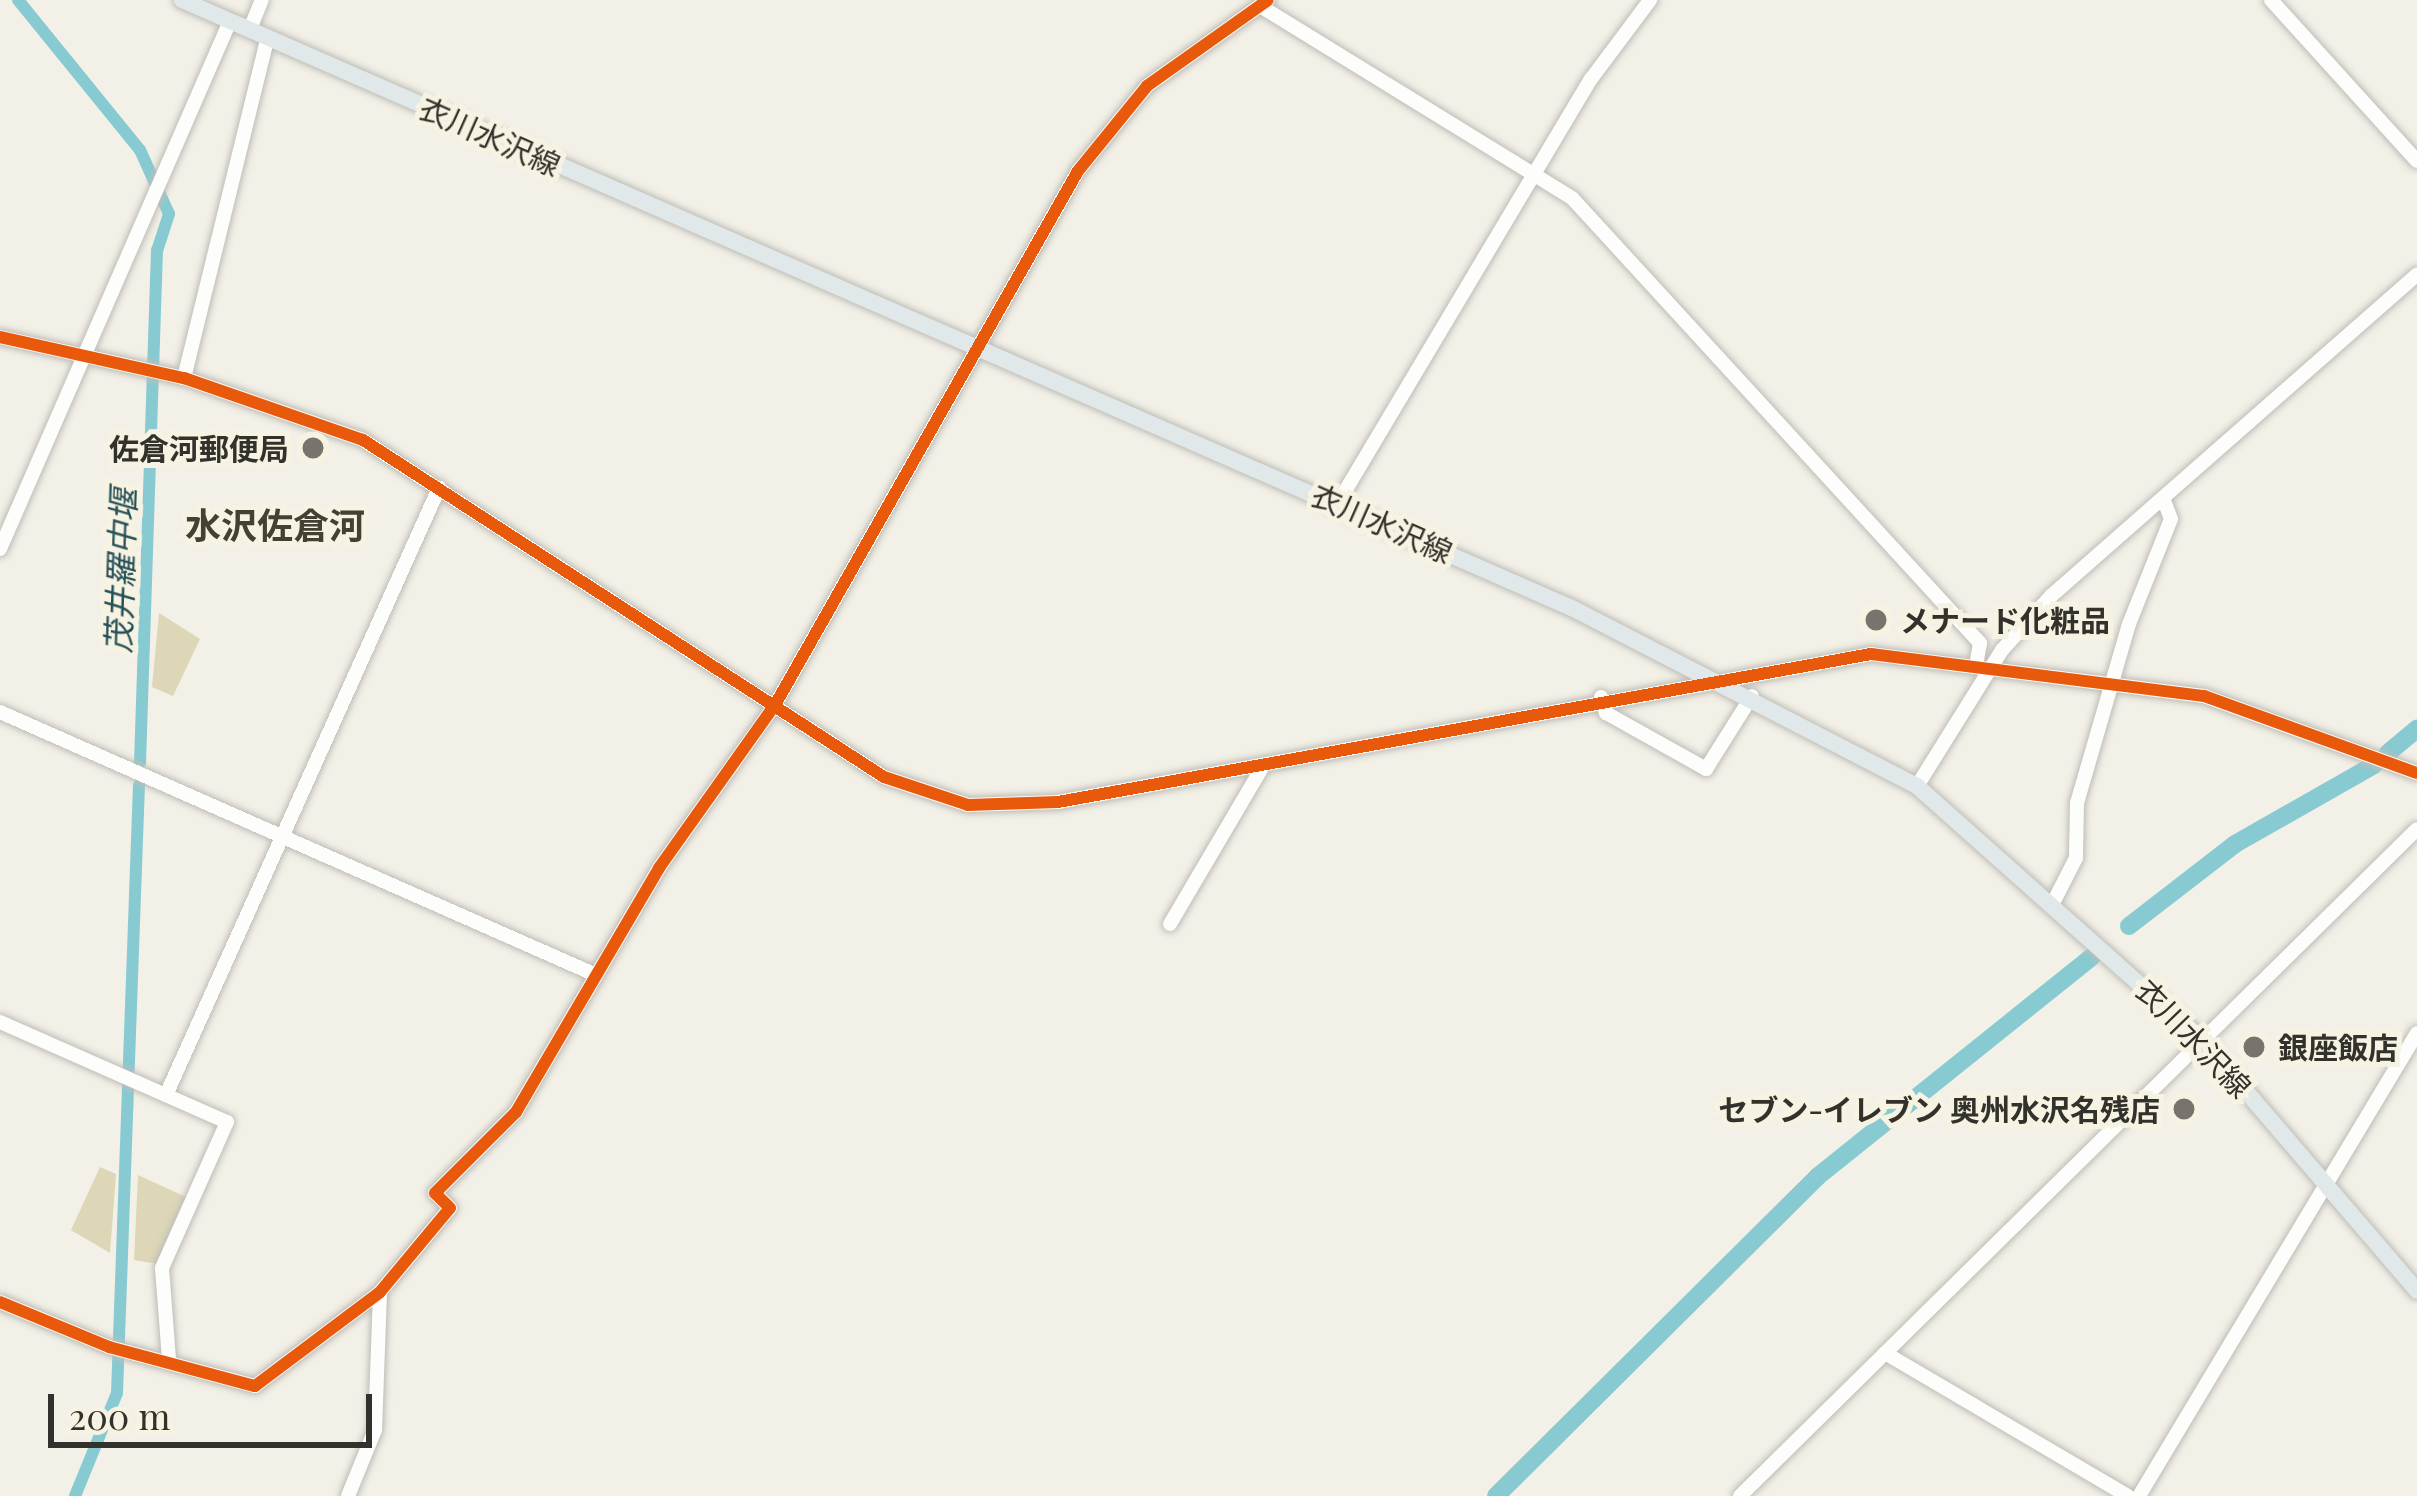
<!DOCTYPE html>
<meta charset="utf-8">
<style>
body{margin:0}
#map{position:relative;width:2417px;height:1496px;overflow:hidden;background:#f2f0e7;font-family:"Playfair Display","Noto Sans JP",serif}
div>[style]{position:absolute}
.green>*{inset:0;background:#ddd6b7}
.canal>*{height:12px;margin:-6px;padding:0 6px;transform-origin:6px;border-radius:6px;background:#88cad2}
.river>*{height:18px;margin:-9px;padding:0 9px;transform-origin:9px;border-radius:9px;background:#88cad2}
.roads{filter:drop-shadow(0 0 3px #bfbdb7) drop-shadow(0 0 3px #bfbdb7)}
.minor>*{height:14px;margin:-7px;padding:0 7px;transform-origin:7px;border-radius:7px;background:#fdfdfb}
.major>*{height:16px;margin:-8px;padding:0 8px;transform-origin:8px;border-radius:8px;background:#e1e8ea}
.cycleway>*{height:12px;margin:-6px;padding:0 6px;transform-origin:6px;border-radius:6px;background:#e8590c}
.dots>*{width:33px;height:33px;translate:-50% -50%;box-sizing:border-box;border:6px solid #f7f3e2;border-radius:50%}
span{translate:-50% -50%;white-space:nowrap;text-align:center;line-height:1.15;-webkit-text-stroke:10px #f7f3e2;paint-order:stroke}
.street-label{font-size:30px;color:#33312b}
.poi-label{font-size:30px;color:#33312b;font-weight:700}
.right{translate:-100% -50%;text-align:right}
.left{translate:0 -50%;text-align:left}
.water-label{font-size:33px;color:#265058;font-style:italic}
.quarter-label{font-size:36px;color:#444033;font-weight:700}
.scale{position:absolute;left:48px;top:1394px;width:324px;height:54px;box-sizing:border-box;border:6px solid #33312b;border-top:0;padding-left:15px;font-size:36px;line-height:42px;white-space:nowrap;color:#33312b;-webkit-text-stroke:9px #f7f3e2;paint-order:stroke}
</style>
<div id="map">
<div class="green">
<i style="clip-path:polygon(159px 613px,200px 639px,173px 696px,152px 687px)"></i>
<i style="clip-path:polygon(100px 1167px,116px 1174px,110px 1253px,71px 1230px)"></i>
<i style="clip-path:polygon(138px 1175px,188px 1198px,158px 1264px,134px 1260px)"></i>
</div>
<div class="canal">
<i style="left:18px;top:0;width:193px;rotate:50.9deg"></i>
<i style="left:140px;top:150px;width:70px;rotate:65.6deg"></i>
<i style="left:169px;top:214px;width:38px;rotate:108deg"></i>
<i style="left:157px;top:250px;width:513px;rotate:91.9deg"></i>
<i style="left:75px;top:1496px;width:111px;rotate:-67.8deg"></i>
<i style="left:117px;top:1393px;width:608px;rotate:-87.93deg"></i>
</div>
<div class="river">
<i style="left:2388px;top:753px;width:38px;rotate:-40deg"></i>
<i style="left:2129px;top:926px;width:134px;rotate:-37.7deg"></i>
<i style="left:2235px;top:844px;width:160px;rotate:-29.6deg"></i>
<i style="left:1496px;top:1496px;width:453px;rotate:-44.8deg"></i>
<i style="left:1817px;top:1177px;width:352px;rotate:-38.7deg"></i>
</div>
<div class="roads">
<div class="minor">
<i style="left:2271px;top:0;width:217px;rotate:47.8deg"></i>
<i style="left:1260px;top:6px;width:366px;rotate:31.6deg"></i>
<i style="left:1572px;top:198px;width:604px;rotate:47.48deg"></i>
<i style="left:1980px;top:643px;width:17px;rotate:100deg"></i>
<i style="left:250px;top:29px;width:31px;rotate:-68deg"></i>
<i style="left:0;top:337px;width:189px;rotate:12.6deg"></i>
<i style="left:184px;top:378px;width:189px;rotate:19.1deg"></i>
<i style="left:363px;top:440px;width:620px;rotate:32.9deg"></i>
<i style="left:884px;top:777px;width:89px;rotate:18.4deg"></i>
<i style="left:968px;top:805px;width:90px;rotate:-1.9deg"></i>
<i style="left:1058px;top:802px;width:826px;rotate:-10.32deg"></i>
<i style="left:1871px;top:654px;width:336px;rotate:7.2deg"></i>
<i style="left:2204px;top:696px;width:226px;rotate:19.9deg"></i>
<i style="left:184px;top:378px;width:351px;rotate:-76.2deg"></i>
<i style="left:1338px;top:503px;width:494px;rotate:-59.2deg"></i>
<i style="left:1591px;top:79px;width:99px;rotate:-53.2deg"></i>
<i style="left:0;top:549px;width:576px;rotate:-66.46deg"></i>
<i style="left:1601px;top:697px;width:17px;rotate:73deg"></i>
<i style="left:1606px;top:713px;width:115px;rotate:29.2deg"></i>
<i style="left:1706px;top:769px;width:86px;rotate:-57.8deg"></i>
<i style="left:0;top:712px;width:651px;rotate:23.81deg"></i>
<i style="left:1917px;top:786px;width:160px;rotate:-58deg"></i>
<i style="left:2002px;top:650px;width:73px;rotate:-47.8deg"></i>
<i style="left:2051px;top:596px;width:487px;rotate:-41.3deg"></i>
<i style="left:2055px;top:899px;width:46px;rotate:-62.9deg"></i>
<i style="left:2076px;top:858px;width:55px;rotate:-89deg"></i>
<i style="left:2077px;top:803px;width:186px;rotate:-73.8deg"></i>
<i style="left:2129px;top:624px;width:113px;rotate:-68.2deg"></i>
<i style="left:2171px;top:519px;width:19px;rotate:-111deg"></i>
<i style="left:1170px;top:924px;width:181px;rotate:-59.5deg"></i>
<i style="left:0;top:1022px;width:248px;rotate:23.8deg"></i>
<i style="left:227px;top:1122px;width:160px;rotate:114deg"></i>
<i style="left:162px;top:1268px;width:91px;rotate:85.6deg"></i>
<i style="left:166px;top:1095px;width:666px;rotate:-65.78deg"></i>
<i style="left:0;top:1302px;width:118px;rotate:22.4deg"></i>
<i style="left:109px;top:1347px;width:151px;rotate:15deg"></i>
<i style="left:255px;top:1386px;width:156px;rotate:-36.9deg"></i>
<i style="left:380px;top:1292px;width:109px;rotate:-50.2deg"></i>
<i style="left:450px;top:1208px;width:21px;rotate:-135deg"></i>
<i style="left:435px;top:1193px;width:115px;rotate:-45deg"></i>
<i style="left:516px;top:1112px;width:283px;rotate:-59.6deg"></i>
<i style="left:659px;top:868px;width:200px;rotate:-54.6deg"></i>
<i style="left:775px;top:705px;width:614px;rotate:-60.43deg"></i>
<i style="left:1078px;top:171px;width:109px;rotate:-50.9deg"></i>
<i style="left:1147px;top:86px;width:148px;rotate:-35.4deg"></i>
<i style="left:1885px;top:1353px;width:282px;rotate:30.5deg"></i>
<i style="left:348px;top:1496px;width:71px;rotate:-67.8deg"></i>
<i style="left:375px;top:1430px;width:138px;rotate:-87.9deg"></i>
<i style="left:1740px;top:1496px;width:950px;rotate:-44.57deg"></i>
<i style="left:2139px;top:1496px;width:540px;rotate:-59.02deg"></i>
</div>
<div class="major">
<i style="left:182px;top:0;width:1517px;rotate:23.63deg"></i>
<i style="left:1572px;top:608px;width:388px;rotate:27.3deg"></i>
<i style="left:1917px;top:786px;width:383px;rotate:41.7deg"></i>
<i style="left:2203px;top:1041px;width:329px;rotate:49.4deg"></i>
</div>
</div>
<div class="cycleway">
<i style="left:0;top:337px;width:189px;rotate:12.6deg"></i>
<i style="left:184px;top:378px;width:189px;rotate:19.1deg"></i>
<i style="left:363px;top:440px;width:620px;rotate:32.9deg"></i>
<i style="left:884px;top:777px;width:89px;rotate:18.4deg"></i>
<i style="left:968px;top:805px;width:90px;rotate:-1.9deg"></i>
<i style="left:1058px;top:802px;width:826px;rotate:-10.32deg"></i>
<i style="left:1871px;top:654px;width:336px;rotate:7.2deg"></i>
<i style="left:2204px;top:696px;width:226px;rotate:19.9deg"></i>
<i style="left:0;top:1302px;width:118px;rotate:22.4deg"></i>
<i style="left:109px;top:1347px;width:151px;rotate:15deg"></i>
<i style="left:255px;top:1386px;width:156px;rotate:-36.9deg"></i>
<i style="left:380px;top:1292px;width:109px;rotate:-50.2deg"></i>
<i style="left:450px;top:1208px;width:21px;rotate:-135deg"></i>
<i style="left:435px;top:1193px;width:115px;rotate:-45deg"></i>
<i style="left:516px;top:1112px;width:283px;rotate:-59.6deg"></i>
<i style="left:659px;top:868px;width:200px;rotate:-54.6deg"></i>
<i style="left:775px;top:705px;width:614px;rotate:-60.43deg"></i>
<i style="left:1078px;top:171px;width:109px;rotate:-50.9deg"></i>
<i style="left:1147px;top:86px;width:148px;rotate:-35.4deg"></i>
</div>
<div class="dots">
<i style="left:313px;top:448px;background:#76746d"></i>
<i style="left:1876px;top:620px;background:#76746d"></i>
<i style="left:2254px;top:1047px;background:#76746d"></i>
<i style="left:2184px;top:1109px;background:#76746d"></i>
</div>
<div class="street-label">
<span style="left:490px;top:136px;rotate:24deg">衣川水沢線</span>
<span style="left:1382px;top:523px;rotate:24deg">衣川水沢線</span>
<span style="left:2194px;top:1038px;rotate:46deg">衣川水沢線</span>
</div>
<div class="poi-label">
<span class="right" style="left:289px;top:448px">佐倉河郵便局</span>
<span class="left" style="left:1900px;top:620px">メナード化粧品</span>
<span class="left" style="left:2278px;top:1047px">銀座飯店</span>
<span class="right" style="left:2160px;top:1109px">セブン-イレブン 奥州水沢名残店</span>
</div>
<div class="water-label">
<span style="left:120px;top:571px;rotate:-88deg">茂井羅中堰</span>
</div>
<div class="quarter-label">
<span style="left:275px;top:525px">水沢佐倉河</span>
</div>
<div class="scale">200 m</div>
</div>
